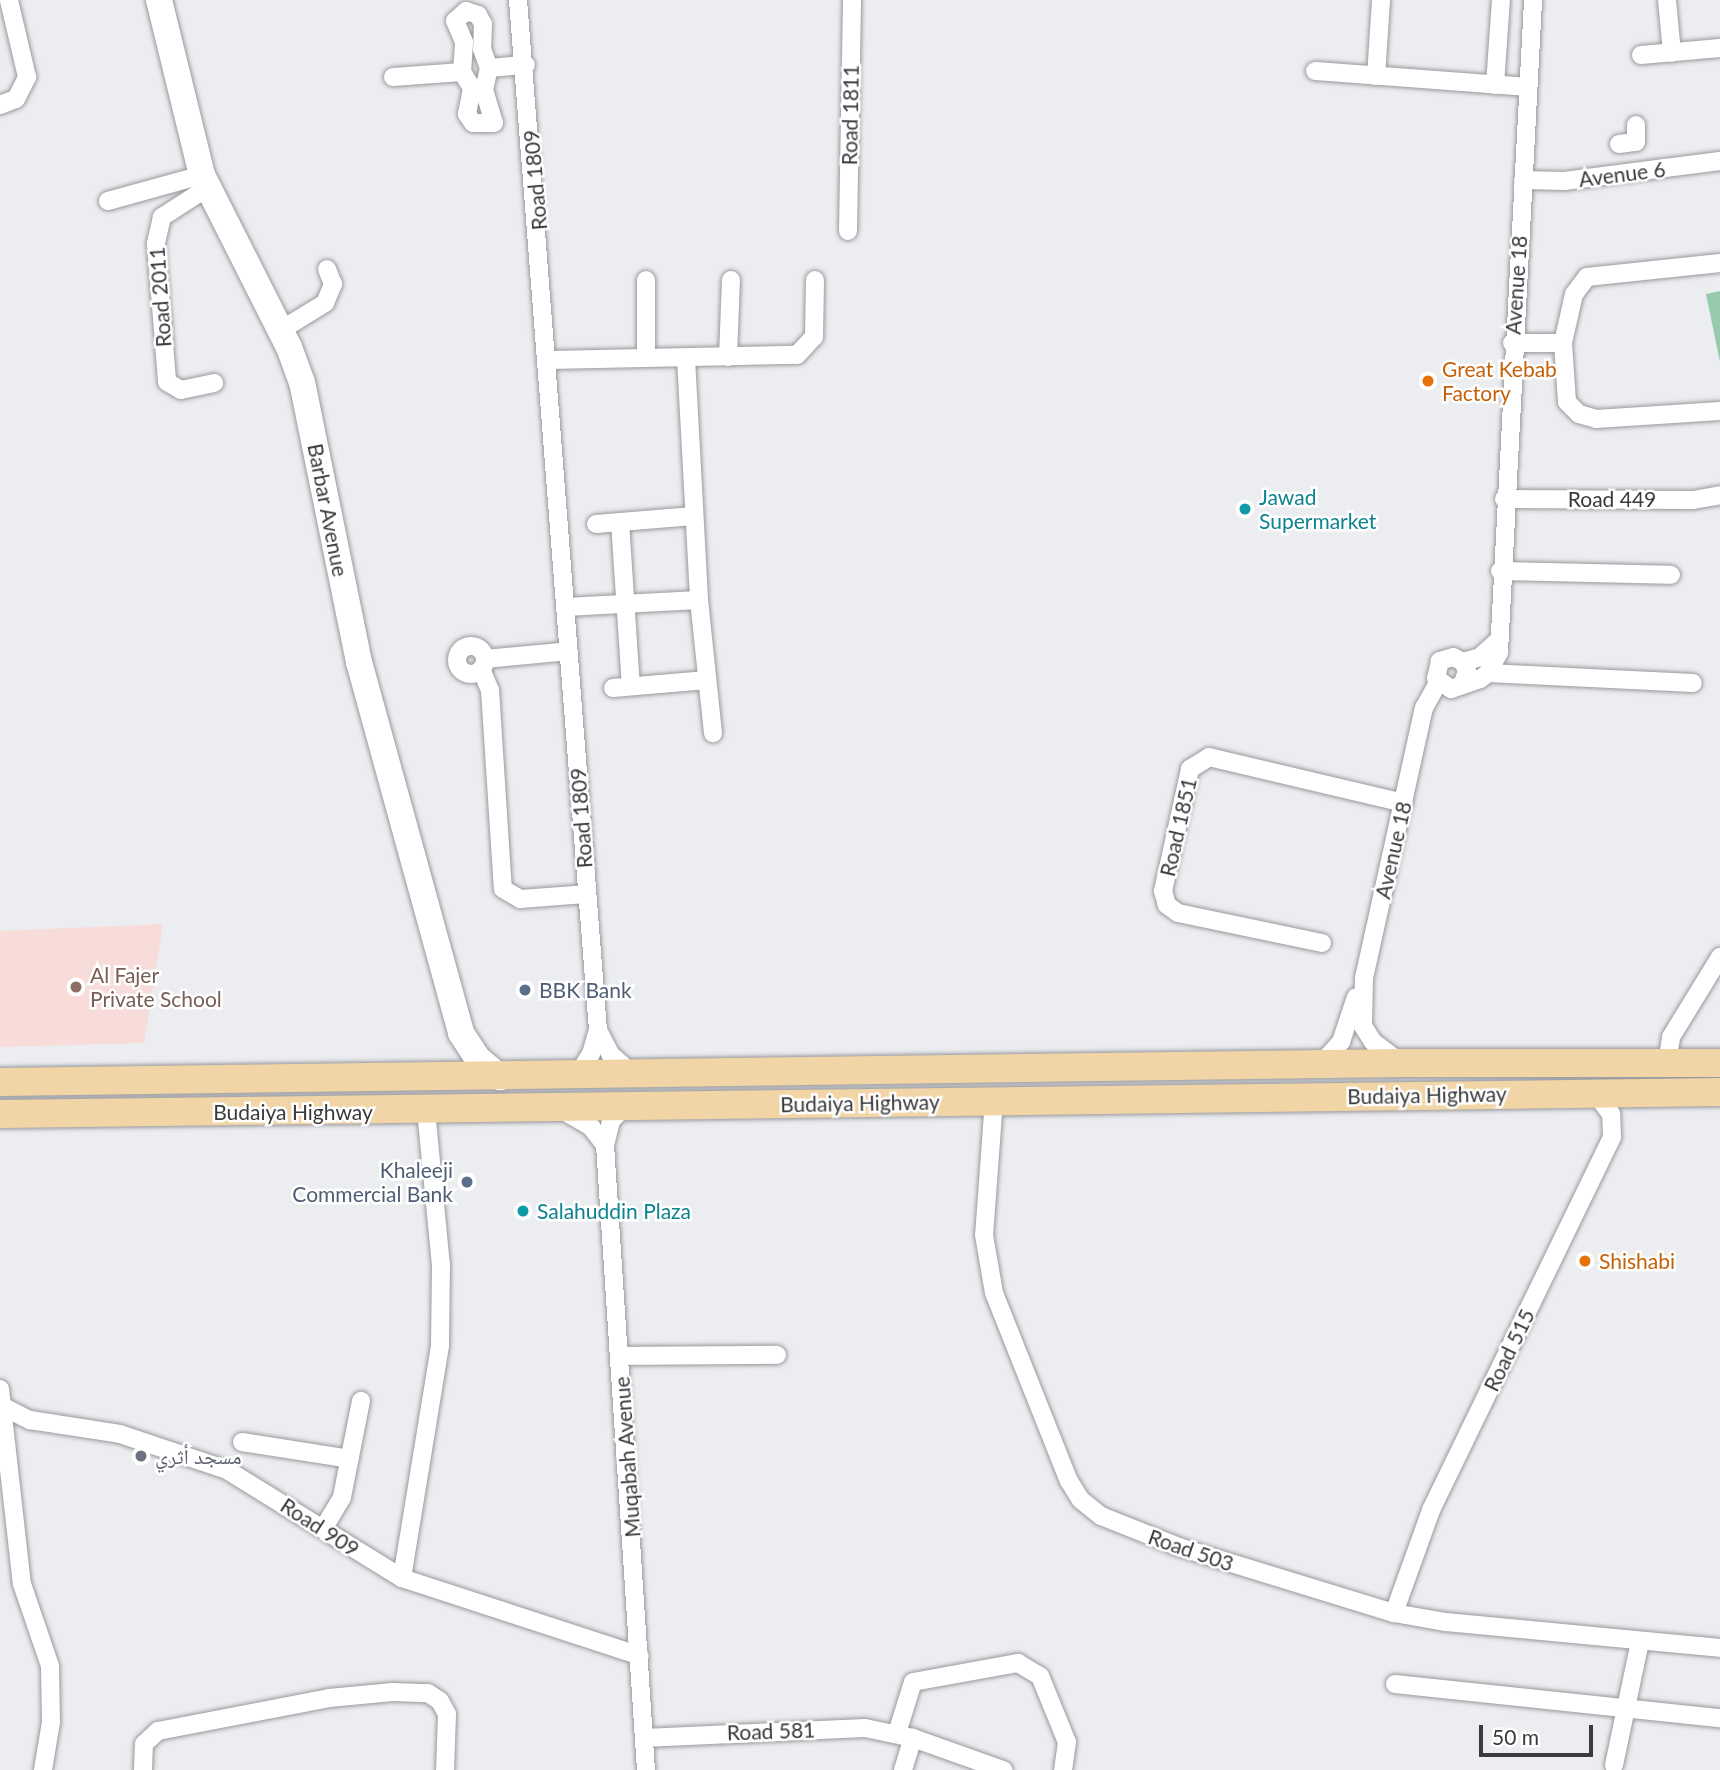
<!DOCTYPE html>
<meta charset="utf-8">
<style>
body{margin:0}
#map{position:relative;width:1720px;height:1770px;overflow:hidden;background:#ecedf1;font-family:Lato,"Noto Naskh Arabic",sans-serif}
div>[style]{position:absolute}
.education>*{inset:0;background:#f7dcd9}
.green>*{inset:0;background:#95cbac}
.roads{filter:drop-shadow(0 0 2px #98999c) drop-shadow(0 0 2px #98999c)}
.street>*{height:18px;margin:-9px;padding:0 9px;transform-origin:9px;border-radius:9px;background:#fff}
.street>.ring{margin:-9px;padding:0;box-sizing:content-box;background:none;border:18px solid #fff;border-radius:50%}
.secondary>*{height:26px;margin:-13px;padding:0 13px;transform-origin:13px;border-radius:13px;background:#fff}
.primary>*{height:28px;margin:-14px;padding:0 14px;transform-origin:14px;border-radius:14px;background:#f2d5a6}
.dots>*{width:19px;height:19px;translate:-50% -50%;box-sizing:border-box;border:4px solid #fff;border-radius:50%}
span{translate:-50% -50%;white-space:nowrap;text-align:center;line-height:1.15;-webkit-text-stroke:5px #fff;paint-order:stroke}
.street-label{font-size:21px;color:#3a3a3c}
.food-label{font-size:21px;color:#c56008}
.left{translate:0 -50%;text-align:left}
.culture-label{font-size:21px;color:#0d838f}
.education-label{font-size:21px;color:#785e54}
.service-label{font-size:21px;color:#4e5e75}
.right{translate:-100% -50%;text-align:right}
.worship-label{font-size:21px;color:#5b616d}
.scale{position:absolute;left:1479px;top:1725px;width:114px;height:32px;box-sizing:border-box;border:4px solid #3a3a3c;border-top:0;padding-left:9px;font-size:21px;line-height:24px;white-space:nowrap;color:#3a3a3c;-webkit-text-stroke:5px #fff;paint-order:stroke}
</style>
<div id="map">
<div class="education">
<i style="clip-path:polygon(163px 924px,144px 1043px,0 1047px,0 931px)"></i>
</div>
<div class="green">
<i style="clip-path:polygon(1720px 291px,1720px 362px,1706px 294px)"></i>
</div>
<div class="roads">
<div class="street">
<i style="left:518px;top:0;width:1033px;rotate:85.56deg"></i>
<i style="left:598px;top:1030px;width:28px;rotate:63deg"></i>
<i style="left:611px;top:1055px;width:29px;rotate:41deg"></i>
<i style="left:1667px;top:0;width:53px;rotate:84.6deg"></i>
<i style="left:466px;top:11px;width:13px;rotate:18deg"></i>
<i style="left:478px;top:15px;width:10px;rotate:61deg"></i>
<i style="left:483px;top:24px;width:25px;rotate:92deg"></i>
<i style="left:482px;top:49px;width:20px;rotate:70deg"></i>
<i style="left:489px;top:68px;width:23px;rotate:103deg"></i>
<i style="left:484px;top:90px;width:34px;rotate:73deg"></i>
<i style="left:494px;top:123px;width:21px;rotate:180deg"></i>
<i style="left:473px;top:123px;width:11px;rotate:-124deg"></i>
<i style="left:467px;top:114px;width:26px;rotate:-79deg"></i>
<i style="left:472px;top:88px;width:19px;rotate:-122deg"></i>
<i style="left:462px;top:72px;width:30px;rotate:-86deg"></i>
<i style="left:464px;top:42px;width:23px;rotate:-113deg"></i>
<i style="left:455px;top:21px;width:15px;rotate:-42deg"></i>
<i style="left:1641px;top:55px;width:79px;rotate:-5.1deg"></i>
<i style="left:489px;top:68px;width:37px;rotate:-5deg"></i>
<i style="left:1315px;top:71px;width:212px;rotate:4.3deg"></i>
<i style="left:1376px;top:76px;width:76px;rotate:-86.2deg"></i>
<i style="left:393px;top:77px;width:69px;rotate:-4.1deg"></i>
<i style="left:1495px;top:85px;width:85px;rotate:-86deg"></i>
<i style="left:0;top:105px;width:17px;rotate:-21deg"></i>
<i style="left:16px;top:99px;width:25px;rotate:-63deg"></i>
<i style="left:27px;top:77px;width:79px;rotate:-103.2deg"></i>
<i style="left:1619px;top:144px;width:17px;rotate:-7deg"></i>
<i style="left:1636px;top:142px;width:17px;rotate:-90deg"></i>
<i style="left:1523px;top:180px;width:41px;rotate:1.4deg"></i>
<i style="left:1564px;top:181px;width:157px;rotate:-7.3deg"></i>
<i style="left:207px;top:188px;width:54px;rotate:147.2deg"></i>
<i style="left:162px;top:217px;width:28px;rotate:103deg"></i>
<i style="left:156px;top:244px;width:138px;rotate:85.4deg"></i>
<i style="left:167px;top:382px;width:16px;rotate:30deg"></i>
<i style="left:181px;top:390px;width:34px;rotate:-12deg"></i>
<i style="left:108px;top:201px;width:98px;rotate:-15.5deg"></i>
<i style="left:848px;top:231px;width:231px;rotate:-89deg"></i>
<i style="left:1720px;top:263px;width:134px;rotate:174deg"></i>
<i style="left:1587px;top:277px;width:21px;rotate:127deg"></i>
<i style="left:1574px;top:294px;width:50px;rotate:102.7deg"></i>
<i style="left:1563px;top:343px;width:59px;rotate:86.1deg"></i>
<i style="left:1567px;top:402px;width:17px;rotate:45deg"></i>
<i style="left:1579px;top:414px;width:18px;rotate:16deg"></i>
<i style="left:1596px;top:419px;width:124px;rotate:-3.7deg"></i>
<i style="left:646px;top:280px;width:78px;rotate:90deg"></i>
<i style="left:281px;top:330px;width:52px;rotate:-31.5deg"></i>
<i style="left:325px;top:303px;width:21px;rotate:-67deg"></i>
<i style="left:333px;top:284px;width:16px;rotate:-112deg"></i>
<i style="left:1512px;top:343px;width:51px"></i>
<i style="left:728px;top:357px;width:77px;rotate:-87.8deg"></i>
<i style="left:686px;top:358px;width:242px;rotate:86.9deg"></i>
<i style="left:699px;top:600px;width:134px;rotate:84deg"></i>
<i style="left:550px;top:360px;width:247px;rotate:-1.2deg"></i>
<i style="left:797px;top:355px;width:25px;rotate:-47deg"></i>
<i style="left:814px;top:337px;width:57px;rotate:-89deg"></i>
<i style="left:1504px;top:499px;width:189px;rotate:0.3deg"></i>
<i style="left:1693px;top:500px;width:27px;rotate:-10deg"></i>
<i style="left:620px;top:522px;width:164px;rotate:86.2deg"></i>
<i style="left:596px;top:524px;width:98px;rotate:-4.7deg"></i>
<i style="left:1500px;top:571px;width:171px;rotate:1.3deg"></i>
<i style="left:565px;top:607px;width:134px;rotate:-3deg"></i>
<i class="ring" style="left:457px;top:646px;width:10px;height:10px"></i>
<i style="left:485px;top:659px;width:84px;rotate:-5.4deg"></i>
<i style="left:1463px;top:662px;width:18px;rotate:-16deg"></i>
<i style="left:1480px;top:657px;width:25px;rotate:-42deg"></i>
<i style="left:481px;top:669px;width:23px;rotate:67deg"></i>
<i style="left:490px;top:690px;width:199px;rotate:86.3deg"></i>
<i style="left:503px;top:889px;width:20px;rotate:30deg"></i>
<i style="left:520px;top:899px;width:66px;rotate:-4.3deg"></i>
<i style="left:1488px;top:673px;width:205px;rotate:2.8deg"></i>
<i style="left:1462px;top:685px;width:15px;rotate:-70deg"></i>
<i style="left:1467px;top:671px;width:10px;rotate:-114deg"></i>
<i style="left:1463px;top:662px;width:11px;rotate:-153deg"></i>
<i style="left:1453px;top:657px;width:14px;rotate:163deg"></i>
<i style="left:1440px;top:661px;width:17px;rotate:103deg"></i>
<i style="left:1436px;top:678px;width:19px;rotate:36deg"></i>
<i style="left:1451px;top:689px;width:31px;rotate:-19deg"></i>
<i style="left:1480px;top:679px;width:10px;rotate:-37deg"></i>
<i style="left:1488px;top:673px;width:24px;rotate:-62deg"></i>
<i style="left:1499px;top:652px;width:653px;rotate:-87.01deg"></i>
<i style="left:613px;top:688px;width:94px;rotate:-4.9deg"></i>
<i style="left:1322px;top:943px;width:147px;rotate:-168.2deg"></i>
<i style="left:1178px;top:913px;width:14px;rotate:-144deg"></i>
<i style="left:1167px;top:905px;width:15px;rotate:-106deg"></i>
<i style="left:1163px;top:891px;width:125px;rotate:-77.5deg"></i>
<i style="left:1190px;top:769px;width:22px;rotate:-32deg"></i>
<i style="left:1209px;top:757px;width:200px;rotate:13.3deg"></i>
<i style="left:1401px;top:1063px;width:35px;rotate:-143deg"></i>
<i style="left:1373px;top:1042px;width:19px;rotate:-122deg"></i>
<i style="left:1363px;top:1026px;width:48px;rotate:-88.8deg"></i>
<i style="left:1364px;top:978px;width:277px;rotate:-77.5deg"></i>
<i style="left:1424px;top:708px;width:29px;rotate:-61deg"></i>
<i style="left:1667px;top:1063px;width:26px;rotate:-81deg"></i>
<i style="left:1671px;top:1037px;width:94px;rotate:-58.5deg"></i>
<i style="left:1321px;top:1064px;width:30px;rotate:-48deg"></i>
<i style="left:1341px;top:1042px;width:47px;rotate:-71.6deg"></i>
<i style="left:577px;top:1076px;width:26px;rotate:-58deg"></i>
<i style="left:591px;top:1054px;width:25px;rotate:-74deg"></i>
<i style="left:994px;top:1100px;width:135px;rotate:94.2deg"></i>
<i style="left:984px;top:1235px;width:59px;rotate:80.2deg"></i>
<i style="left:994px;top:1293px;width:202px;rotate:68.3deg"></i>
<i style="left:1069px;top:1481px;width:22px;rotate:58deg"></i>
<i style="left:1081px;top:1500px;width:26px;rotate:39deg"></i>
<i style="left:1101px;top:1516px;width:84px;rotate:21.7deg"></i>
<i style="left:1179px;top:1547px;width:225px;rotate:17.1deg"></i>
<i style="left:1394px;top:1613px;width:53px;rotate:9.8deg"></i>
<i style="left:1446px;top:1622px;width:275px;rotate:5.4deg"></i>
<i style="left:623px;top:1108px;width:18px;rotate:133deg"></i>
<i style="left:611px;top:1121px;width:25px;rotate:104deg"></i>
<i style="left:605px;top:1145px;width:626px;rotate:86.25deg"></i>
<i style="left:562px;top:1110px;width:34px;rotate:30deg"></i>
<i style="left:591px;top:1127px;width:23px;rotate:52deg"></i>
<i style="left:620px;top:1356px;width:157px;rotate:-0.4deg"></i>
<i style="left:0;top:1389px;width:196px;rotate:83.6deg"></i>
<i style="left:22px;top:1584px;width:87px;rotate:71.1deg"></i>
<i style="left:50px;top:1666px;width:56px;rotate:89deg"></i>
<i style="left:51px;top:1722px;width:49px;rotate:99.5deg"></i>
<i style="left:0;top:1405px;width:34px;rotate:27deg"></i>
<i style="left:30px;top:1420px;width:91px;rotate:8.8deg"></i>
<i style="left:120px;top:1434px;width:113px;rotate:18.6deg"></i>
<i style="left:227px;top:1470px;width:206px;rotate:31.7deg"></i>
<i style="left:402px;top:1578px;width:250px;rotate:18.1deg"></i>
<i style="left:242px;top:1442px;width:109px;rotate:8.9deg"></i>
<i style="left:323px;top:1529px;width:37px;rotate:-59deg"></i>
<i style="left:342px;top:1497px;width:98px;rotate:-78.8deg"></i>
<i style="left:402px;top:1578px;width:236px;rotate:-80.7deg"></i>
<i style="left:440px;top:1345px;width:79px;rotate:-89.3deg"></i>
<i style="left:441px;top:1266px;width:156px;rotate:-95.5deg"></i>
<i style="left:1394px;top:1613px;width:109px;rotate:-70.2deg"></i>
<i style="left:1431px;top:1510px;width:415px;rotate:-64.1deg"></i>
<i style="left:1612px;top:1137px;width:23px;rotate:-92deg"></i>
<i style="left:1611px;top:1114px;width:26px;rotate:-127deg"></i>
<i style="left:1395px;top:1684px;width:327px;rotate:6deg"></i>
<i style="left:897px;top:1733px;width:53px;rotate:-72.6deg"></i>
<i style="left:913px;top:1682px;width:107px;rotate:-10.3deg"></i>
<i style="left:1018px;top:1663px;width:26px;rotate:31deg"></i>
<i style="left:1040px;top:1676px;width:71px;rotate:67.8deg"></i>
<i style="left:1067px;top:1742px;width:28px;rotate:98deg"></i>
<i style="left:644px;top:1738px;width:221px;rotate:-2.6deg"></i>
<i style="left:865px;top:1728px;width:49px;rotate:11.8deg"></i>
<i style="left:913px;top:1738px;width:96px;rotate:19.6deg"></i>
<i style="left:1614px;top:1765px;width:126px;rotate:-78.1deg"></i>
<i style="left:143px;top:1770px;width:26px;rotate:-88deg"></i>
<i style="left:144px;top:1744px;width:19px;rotate:-43deg"></i>
<i style="left:158px;top:1731px;width:174px;rotate:-10.9deg"></i>
<i style="left:329px;top:1698px;width:64px;rotate:-5.4deg"></i>
<i style="left:393px;top:1692px;width:35px;rotate:2deg"></i>
<i style="left:428px;top:1693px;width:14px;rotate:34deg"></i>
<i style="left:440px;top:1701px;width:15px;rotate:62deg"></i>
<i style="left:447px;top:1714px;width:56px;rotate:92deg"></i>
<i style="left:903px;top:1770px;width:34px;rotate:-73deg"></i>
</div>
<div class="secondary">
<i style="left:159px;top:0;width:180px;rotate:76.2deg"></i>
<i style="left:202px;top:175px;width:193px;rotate:63.2deg"></i>
<i style="left:289px;top:347px;width:37px;rotate:70deg"></i>
<i style="left:302px;top:382px;width:286px;rotate:78.5deg"></i>
<i style="left:359px;top:662px;width:385px;rotate:74.6deg"></i>
<i style="left:461px;top:1033px;width:30px;rotate:57deg"></i>
<i style="left:477px;top:1058px;width:30px;rotate:40deg"></i>
</div>
<div class="primary">
<i style="left:0;top:1082px;width:1401px;rotate:-0.78deg"></i>
<i style="left:1401px;top:1063px;width:319px"></i>
<i style="left:0;top:1114px;width:1720px;rotate:-0.73deg"></i>
</div>
</div>
<div class="dots">
<i style="left:1428px;top:381px;background:#e8710a"></i>
<i style="left:1245px;top:509px;background:#0f9aa8"></i>
<i style="left:76px;top:987px;background:#8d6e63"></i>
<i style="left:525px;top:990px;background:#5c6f8a"></i>
<i style="left:467px;top:1182px;background:#5c6f8a"></i>
<i style="left:523px;top:1211px;background:#0f9aa8"></i>
<i style="left:1585px;top:1261px;background:#e8710a"></i>
<i style="left:141px;top:1456px;background:#6b7280"></i>
</div>
<div class="street-label">
<span style="left:850px;top:115px;rotate:-89deg">Road 1811</span>
<span style="left:1622px;top:174px;rotate:-7deg">Avenue 6</span>
<span style="left:535px;top:180px;rotate:-95deg">Road 1809</span>
<span style="left:1516px;top:285px;rotate:-86deg">Avenue 18</span>
<span style="left:160px;top:297px;rotate:-94deg">Road 2011</span>
<span style="left:1612px;top:499px">Road 449</span>
<span style="left:328px;top:510px;rotate:79deg">Barbar Avenue</span>
<span style="left:581px;top:818px;rotate:-94deg">Road 1809</span>
<span style="left:1178px;top:827px;rotate:-77deg">Road 1851</span>
<span style="left:1393px;top:850px;rotate:-77deg">Avenue 18</span>
<span style="left:1427px;top:1095px;rotate:-1deg">Budaiya Highway</span>
<span style="left:860px;top:1103px;rotate:-1deg">Budaiya Highway</span>
<span style="left:293px;top:1112px">Budaiya Highway</span>
<span style="left:1509px;top:1350px;rotate:-64deg">Road 515</span>
<span style="left:627px;top:1457px;rotate:-94deg">Muqabah Avenue</span>
<span style="left:320px;top:1527px;rotate:33deg">Road 909</span>
<span style="left:1191px;top:1550px;rotate:19deg">Road 503</span>
<span style="left:771px;top:1731px;rotate:-2deg">Road 581</span>
</div>
<div class="food-label">
<span class="left" style="left:1442px;top:381px">Great Kebab<br>Factory</span>
<span class="left" style="left:1599px;top:1261px">Shishabi</span>
</div>
<div class="culture-label">
<span class="left" style="left:1259px;top:509px">Jawad<br>Supermarket</span>
<span class="left" style="left:537px;top:1211px">Salahuddin Plaza</span>
</div>
<div class="education-label">
<span class="left" style="left:90px;top:987px">Al Fajer<br>Private School</span>
</div>
<div class="service-label">
<span class="left" style="left:539px;top:990px">BBK Bank</span>
<span class="right" style="left:453px;top:1182px">Khaleeji<br>Commercial Bank</span>
</div>
<div class="worship-label">
<span class="left" style="left:155px;top:1456px">مسجد أثري</span>
</div>
<div class="scale">50 m</div>
</div>
